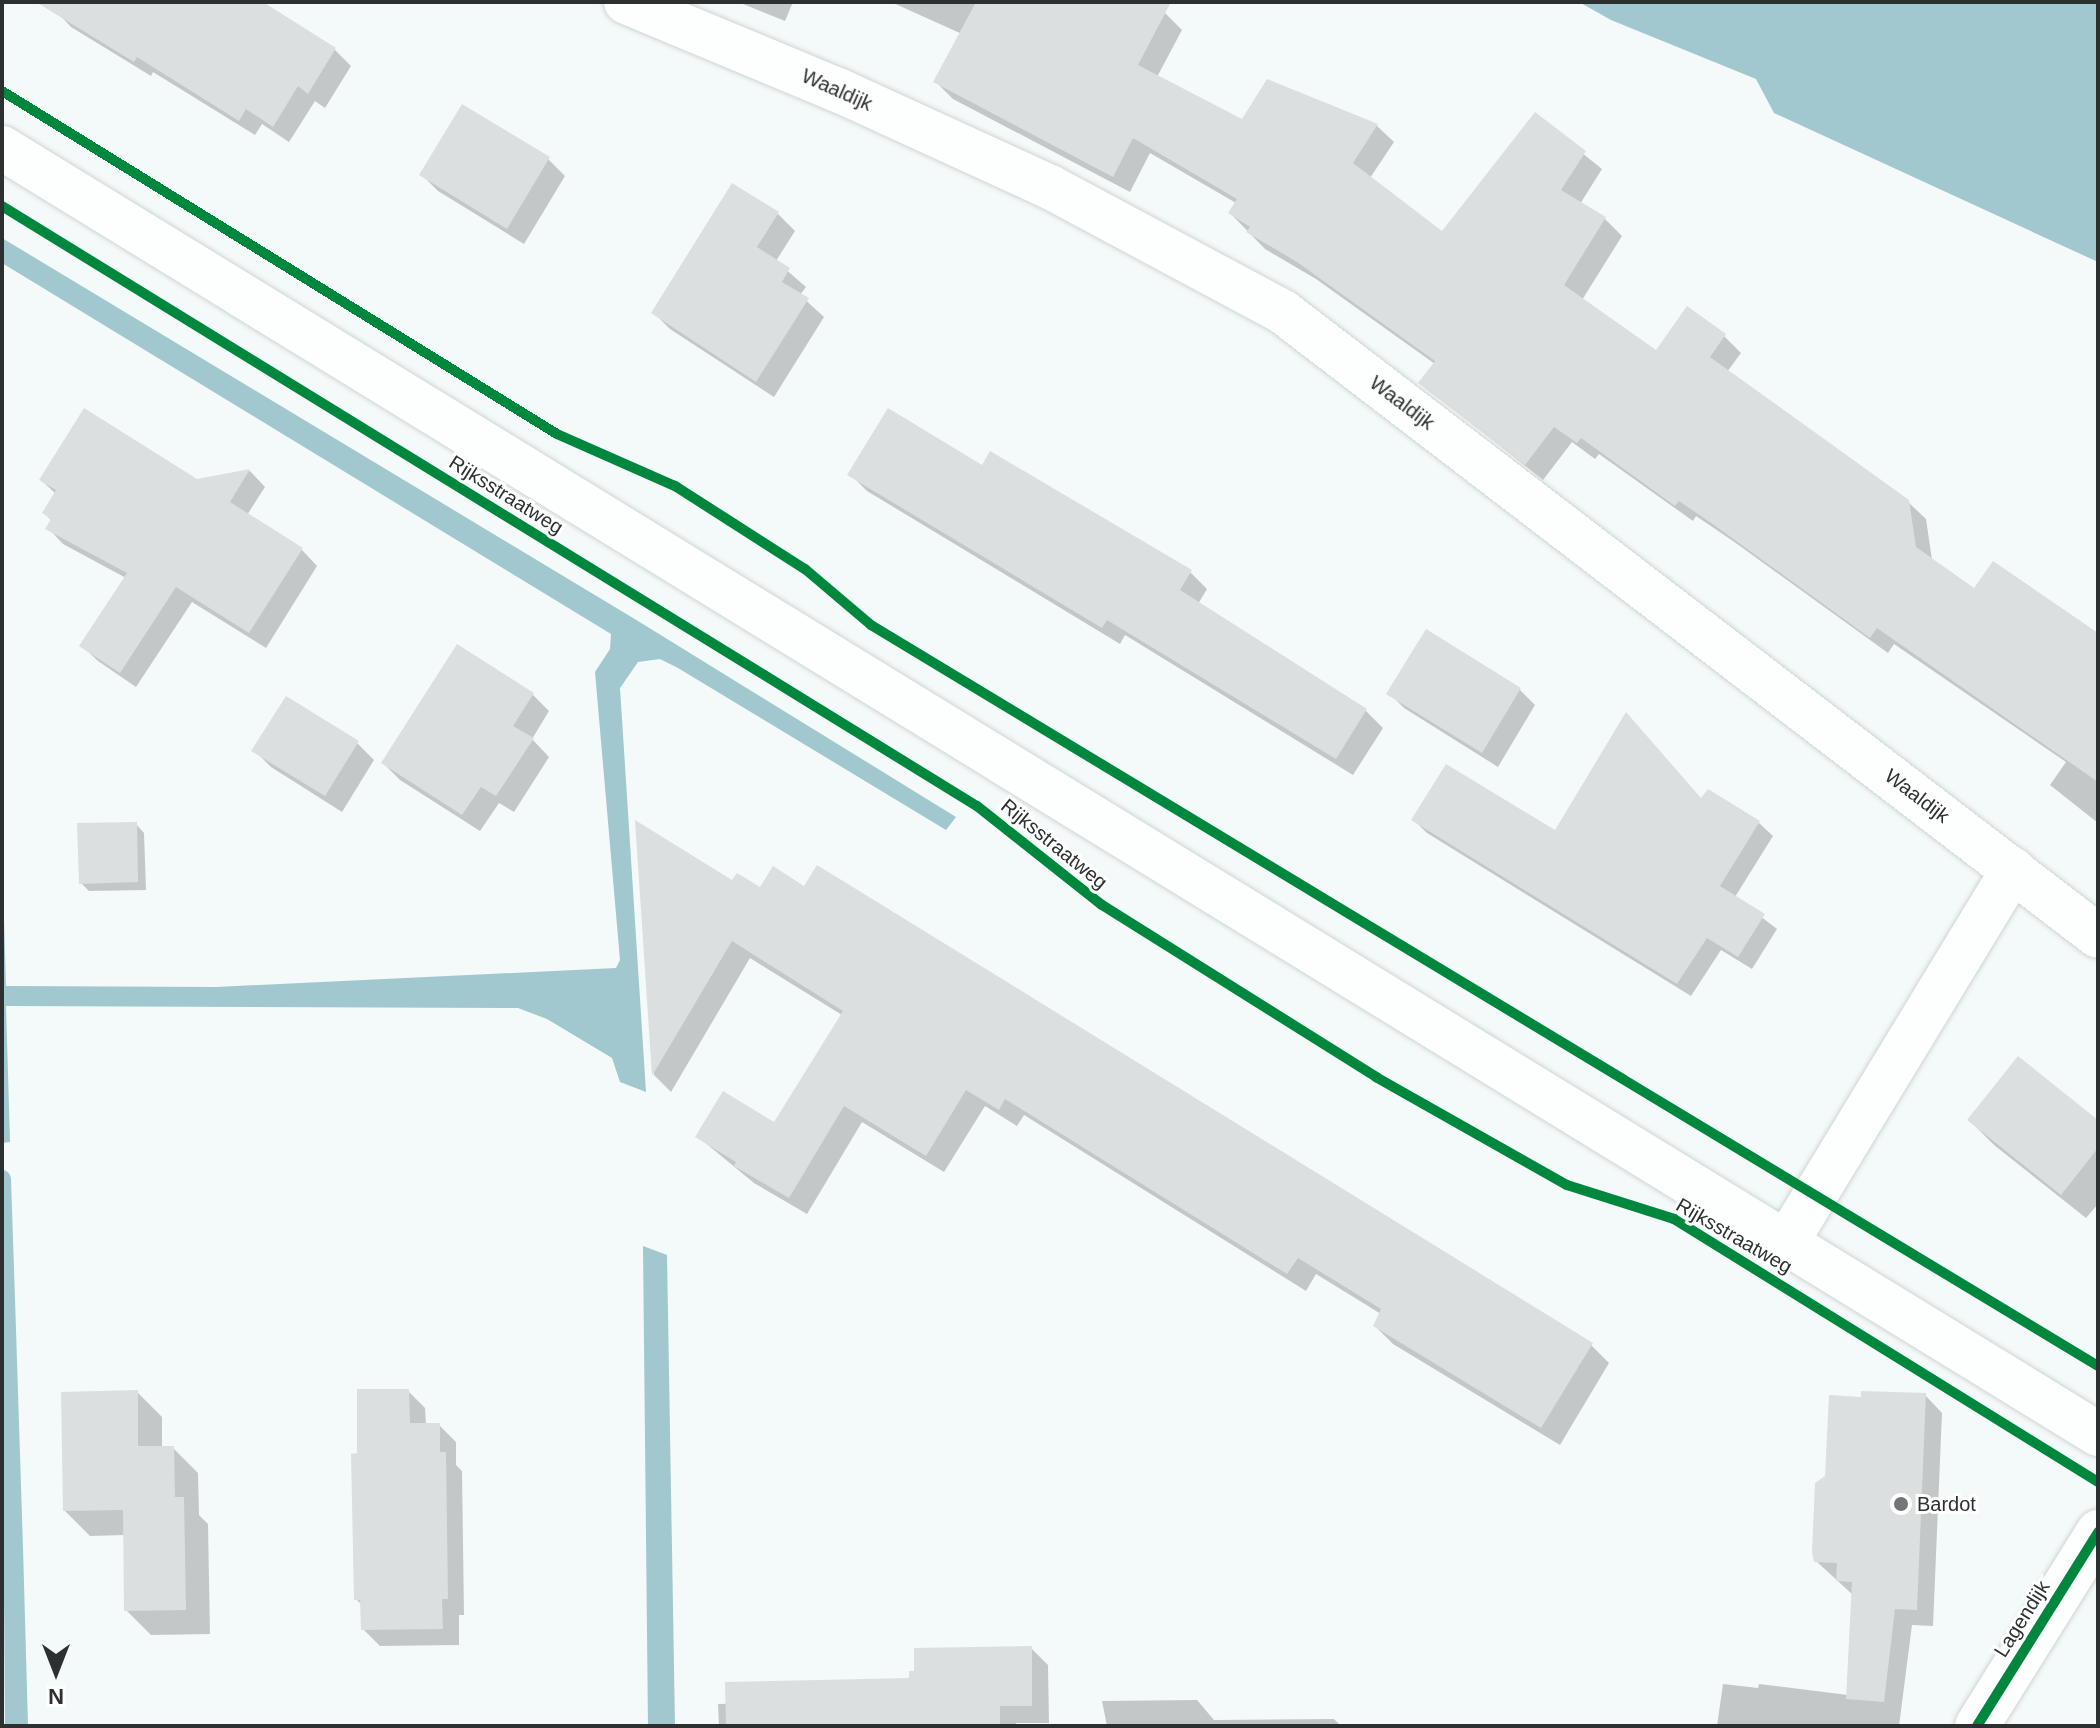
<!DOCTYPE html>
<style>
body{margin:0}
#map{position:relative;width:2100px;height:1728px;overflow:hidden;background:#f4f9fa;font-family:Arial,sans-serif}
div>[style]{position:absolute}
.water>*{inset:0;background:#a1c7cf}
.shadow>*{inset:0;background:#0003}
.stream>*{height:18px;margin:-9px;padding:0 9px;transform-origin:9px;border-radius:9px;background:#a1c7cf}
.building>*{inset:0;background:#dbdfdf}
.roads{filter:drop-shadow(0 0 2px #d0d4d4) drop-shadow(0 0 2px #d0d4d4)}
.minor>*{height:44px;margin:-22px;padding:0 22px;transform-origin:22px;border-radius:22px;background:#fdfefe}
.tertiary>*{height:44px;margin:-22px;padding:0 22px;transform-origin:22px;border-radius:22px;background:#fdfefe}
.cycleway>*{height:10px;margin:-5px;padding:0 5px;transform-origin:5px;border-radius:5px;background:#00873e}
.dots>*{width:22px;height:22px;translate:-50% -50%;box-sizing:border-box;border:4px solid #fff;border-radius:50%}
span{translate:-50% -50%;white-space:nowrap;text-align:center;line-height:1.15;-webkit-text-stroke:6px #fff;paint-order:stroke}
.street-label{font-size:20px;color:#2c3031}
.poi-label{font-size:20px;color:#2c3031}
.left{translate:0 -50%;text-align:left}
.frame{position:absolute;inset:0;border:4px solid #2c3031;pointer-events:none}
.north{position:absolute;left:16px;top:1632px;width:80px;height:80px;-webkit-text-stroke:6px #fff;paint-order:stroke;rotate:180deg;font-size:22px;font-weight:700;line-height:32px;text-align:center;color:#2c3031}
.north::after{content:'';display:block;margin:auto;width:28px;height:36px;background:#2c3031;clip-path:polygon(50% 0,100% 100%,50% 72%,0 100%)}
</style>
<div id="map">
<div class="water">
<i style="clip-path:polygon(1579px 2px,2098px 2px,2098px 262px,1774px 113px,1756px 79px,1611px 20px)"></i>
<i style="clip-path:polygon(2px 238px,638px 621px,956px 817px,946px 830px,678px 668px,660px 659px,638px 662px,620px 688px,646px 1092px,620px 1082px,612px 1058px,547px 1019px,518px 1008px,6px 1006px,10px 1142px,2px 1143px,2px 854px,6px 986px,216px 987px,616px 968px,620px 960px,595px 672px,610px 649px,611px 634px,2px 263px)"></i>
<i style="clip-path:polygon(643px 1246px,667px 1255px,675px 1726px,648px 1726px)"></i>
<i style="clip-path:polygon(16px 1330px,23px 1548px,28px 1726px,5px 1726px,2px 1331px)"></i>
</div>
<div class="shadow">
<i style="clip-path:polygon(53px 2px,259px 2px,335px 50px,351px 66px,325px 108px,315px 101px,289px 142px,262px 124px,255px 135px,153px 72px,151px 76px,71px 27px,55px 10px)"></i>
<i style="clip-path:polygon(738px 2px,793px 2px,785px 21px)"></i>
<i style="clip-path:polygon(891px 2px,1144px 2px,1165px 13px,1182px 30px,1157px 77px,1243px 122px,1377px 126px,1394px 142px,1370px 178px,1443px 233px,1535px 115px,1602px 169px,1580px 204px,1605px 219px,1622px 236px,1582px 300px,1656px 353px,1724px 336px,1741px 353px,1727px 372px,1908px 502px,1926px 519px,1932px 560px,1975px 591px,2098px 636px,2098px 823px,2050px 785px,2066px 762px,1894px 644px,1888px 653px,1733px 541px,1696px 516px,1693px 521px,1599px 454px,1595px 459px,1572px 442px,1543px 480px,1421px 383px,1435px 364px,1316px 279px,1265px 249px,1230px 213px,1236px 203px,1150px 153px,1130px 192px,953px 99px,936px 82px,962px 34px)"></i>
<i style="clip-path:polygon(548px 159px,565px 176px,524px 244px,438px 191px,421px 174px)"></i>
<i style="clip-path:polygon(778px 214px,795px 231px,776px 261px,806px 287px,800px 295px,824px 317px,774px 397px,670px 329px,653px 312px)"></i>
<i style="clip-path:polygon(983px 467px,1190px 572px,1207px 589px,1198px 604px,1366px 711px,1383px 728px,1353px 775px,1125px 635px,1120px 644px,867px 491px,850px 474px)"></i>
<i style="clip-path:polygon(250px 471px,265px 487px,247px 515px,302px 550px,317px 566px,266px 648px,192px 602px,136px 687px,98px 661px,82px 646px,126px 578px,63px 544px,48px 528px,52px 521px,44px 513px,56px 494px,41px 480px,196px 481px)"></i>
<i style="clip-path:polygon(1426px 632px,1520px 690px,1535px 705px,1498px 767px,1404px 708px,1389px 693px)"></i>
<i style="clip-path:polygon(532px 694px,549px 711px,532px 739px,549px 757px,514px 812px,499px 803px,480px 831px,400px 780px,383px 763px)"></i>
<i style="clip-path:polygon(357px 743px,374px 760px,342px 812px,271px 767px,254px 750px)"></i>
<i style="clip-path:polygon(1708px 792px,1759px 823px,1773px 836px,1735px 897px,1777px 929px,1752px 969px,1721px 950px,1691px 996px,1427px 833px,1414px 820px,1556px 833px,1702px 800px)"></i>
<i style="clip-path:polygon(136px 824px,144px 833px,146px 890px,89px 891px,81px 883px)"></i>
<i style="clip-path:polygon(637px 824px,733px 883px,1591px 1345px,1609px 1363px,1560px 1445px,1393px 1344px,1375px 1326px,1381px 1314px,1316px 1274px,1306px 1291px,1024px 1115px,1017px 1126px,985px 1106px,944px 1172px,862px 1122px,807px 1214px,754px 1183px,697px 1136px,774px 1125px,842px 1015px,750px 958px,671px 1092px,654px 1075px)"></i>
<i style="clip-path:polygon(1969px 1120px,2098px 1123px,2098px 1204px,2086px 1218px,1994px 1145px)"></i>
<i style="clip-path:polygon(408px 1391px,425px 1408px,426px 1425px,439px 1425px,456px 1442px,456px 1465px,462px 1471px,464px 1615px,459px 1615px,459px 1645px,380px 1646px,363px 1629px,362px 1605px,356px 1599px,359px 1455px)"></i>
<i style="clip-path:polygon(137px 1392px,162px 1417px,162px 1448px,173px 1448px,198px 1473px,199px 1515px,208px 1524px,210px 1634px,151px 1635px,126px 1610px,125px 1535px,90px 1536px,65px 1511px)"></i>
<i style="clip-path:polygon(1925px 1395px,1942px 1413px,1933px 1626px,1912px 1625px,1899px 1726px,1717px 1726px,1723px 1684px,1758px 1688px,1759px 1684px,1848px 1695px,1853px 1595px,1816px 1561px,1827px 1477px,1863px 1399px)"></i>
<i style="clip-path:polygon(1031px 1648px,1048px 1665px,1049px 1723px,1016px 1723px,1016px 1726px,719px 1726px,718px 1704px,798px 1702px,911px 1680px)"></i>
<i style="clip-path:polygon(1197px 1700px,1214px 1720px,1334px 1719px,1341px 1726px,1107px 1726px,1102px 1701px)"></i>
</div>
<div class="stream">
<i style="left:2px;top:1179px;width:151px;rotate:88.1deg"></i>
</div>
<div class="building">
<i style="clip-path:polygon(36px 2px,263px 2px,336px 48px,308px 94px,298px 86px,273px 127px,246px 109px,239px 121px,137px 57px,134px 62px)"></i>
<i style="clip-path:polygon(976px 2px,1171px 2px,1138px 65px,1242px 119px,1267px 79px,1378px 124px,1353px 163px,1442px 231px,1535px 112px,1586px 151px,1561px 190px,1606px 217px,1564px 285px,1656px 350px,1687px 306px,1726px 334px,1710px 357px,1909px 500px,1916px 547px,1974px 588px,1993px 561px,2098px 633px,2098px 782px,1877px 628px,1870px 638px,1714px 525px,1679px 501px,1675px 506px,1581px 438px,1577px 443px,1554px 427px,1525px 465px,1418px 383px,1435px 361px,1297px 262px,1246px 232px,1250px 227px,1228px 213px,1237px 199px,1133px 138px,1113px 177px,933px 82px)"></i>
<i style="clip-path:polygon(462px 104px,550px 157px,507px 229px,419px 175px)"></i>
<i style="clip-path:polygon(732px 183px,779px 212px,757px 247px,790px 268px,782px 282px,809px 298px,756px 382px,651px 313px)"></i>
<i style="clip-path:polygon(84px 408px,197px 479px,250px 469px,230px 502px,303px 548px,249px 633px,176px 587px,120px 673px,79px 646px,127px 573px,45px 529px,51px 519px,42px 513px,56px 490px,39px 480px)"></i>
<i style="clip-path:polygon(888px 408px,982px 465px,990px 451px,1192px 570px,1180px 590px,1367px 709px,1336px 759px,1107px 620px,1102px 628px,847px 475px)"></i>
<i style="clip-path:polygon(1426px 629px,1521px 688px,1482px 753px,1386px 694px)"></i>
<i style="clip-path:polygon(457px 644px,534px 693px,513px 726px,534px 738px,496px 796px,481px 787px,462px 815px,381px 763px)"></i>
<i style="clip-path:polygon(286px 696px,359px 741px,325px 796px,251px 751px)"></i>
<i style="clip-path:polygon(1626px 712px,1701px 798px,1708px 789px,1760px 821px,1720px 886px,1765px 914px,1738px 957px,1707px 938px,1677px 984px,1411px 820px,1446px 764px,1555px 830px)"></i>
<i style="clip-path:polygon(635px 820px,732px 880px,737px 873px,760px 887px,773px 866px,804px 886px,817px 865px,1593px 1343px,1541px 1428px,1373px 1326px,1381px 1309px,1298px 1258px,1287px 1274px,1005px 1099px,999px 1110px,966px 1090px,926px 1156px,844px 1106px,789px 1198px,734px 1166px,736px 1162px,695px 1137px,723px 1091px,774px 1122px,843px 1011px,732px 941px,652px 1076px)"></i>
<i style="clip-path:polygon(137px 822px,138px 882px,79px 884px,77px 823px)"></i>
<i style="clip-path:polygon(2018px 1056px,2098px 1120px,2098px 1148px,2061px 1195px,1967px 1120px)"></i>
<i style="clip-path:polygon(357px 1389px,409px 1389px,410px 1423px,440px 1423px,440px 1452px,446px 1452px,448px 1599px,442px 1599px,443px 1629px,361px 1630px,360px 1600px,354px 1600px,351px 1454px,357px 1453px)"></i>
<i style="clip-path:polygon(138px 1390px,138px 1446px,174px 1446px,175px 1497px,184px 1497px,186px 1610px,124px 1611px,123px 1510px,63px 1511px,61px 1392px)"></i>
<i style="clip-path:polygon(1861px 1391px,1926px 1393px,1917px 1610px,1895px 1609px,1884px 1702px,1846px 1699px,1852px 1582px,1836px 1581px,1837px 1563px,1814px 1562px,1812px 1552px,1815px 1483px,1825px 1476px,1829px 1395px,1861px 1397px)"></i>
<i style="clip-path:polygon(1032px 1646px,1032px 1706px,1000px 1706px,1000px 1726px,726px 1726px,725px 1682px,909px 1678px,909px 1671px,914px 1671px,914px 1648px)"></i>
</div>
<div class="roads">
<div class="minor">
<i style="left:626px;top:2px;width:232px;rotate:22.6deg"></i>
<i style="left:840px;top:91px;width:231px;rotate:24.6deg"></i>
<i style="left:1050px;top:187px;width:264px;rotate:28.2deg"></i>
<i style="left:1283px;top:312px;width:1026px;rotate:37.44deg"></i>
<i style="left:1786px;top:1243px;width:437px;rotate:-58.7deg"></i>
<i style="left:1977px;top:1726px;width:229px;rotate:-58deg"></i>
</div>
<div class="tertiary">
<i style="left:2px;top:148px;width:2459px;rotate:31.53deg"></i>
</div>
</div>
<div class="cycleway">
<i style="left:2px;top:91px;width:652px;rotate:31.72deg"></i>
<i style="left:557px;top:434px;width:129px;rotate:23.8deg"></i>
<i style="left:675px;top:486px;width:154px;rotate:32.6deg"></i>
<i style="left:805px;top:569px;width:87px;rotate:40.3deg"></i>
<i style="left:871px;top:625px;width:1433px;rotate:31.13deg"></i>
<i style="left:2px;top:206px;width:1145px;rotate:31.61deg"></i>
<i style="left:977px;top:806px;width:159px;rotate:38.4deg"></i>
<i style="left:1102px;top:905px;width:324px;rotate:32.1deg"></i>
<i style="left:1376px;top:1077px;width:219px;rotate:29.5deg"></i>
<i style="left:1567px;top:1185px;width:112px;rotate:17.6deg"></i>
<i style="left:1674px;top:1219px;width:499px;rotate:31.8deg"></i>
<i style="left:1977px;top:1726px;width:229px;rotate:-58deg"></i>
</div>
<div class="dots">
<i style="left:1901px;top:1504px;background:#727677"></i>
</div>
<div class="street-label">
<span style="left:837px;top:90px;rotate:24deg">Waaldijk</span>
<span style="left:1402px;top:403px;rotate:37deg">Waaldijk</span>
<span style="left:506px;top:495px;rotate:32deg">Rijksstraatweg</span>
<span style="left:1917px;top:796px;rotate:37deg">Waaldijk</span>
<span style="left:1054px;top:844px;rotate:39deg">Rijksstraatweg</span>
<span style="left:1734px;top:1236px;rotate:30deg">Rijksstraatweg</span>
<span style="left:2022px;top:1619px;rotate:-58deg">Lagendijk</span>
</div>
<div class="poi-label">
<span class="left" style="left:1917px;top:1504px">Bardot</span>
</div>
<div class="frame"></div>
<div class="north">N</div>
</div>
